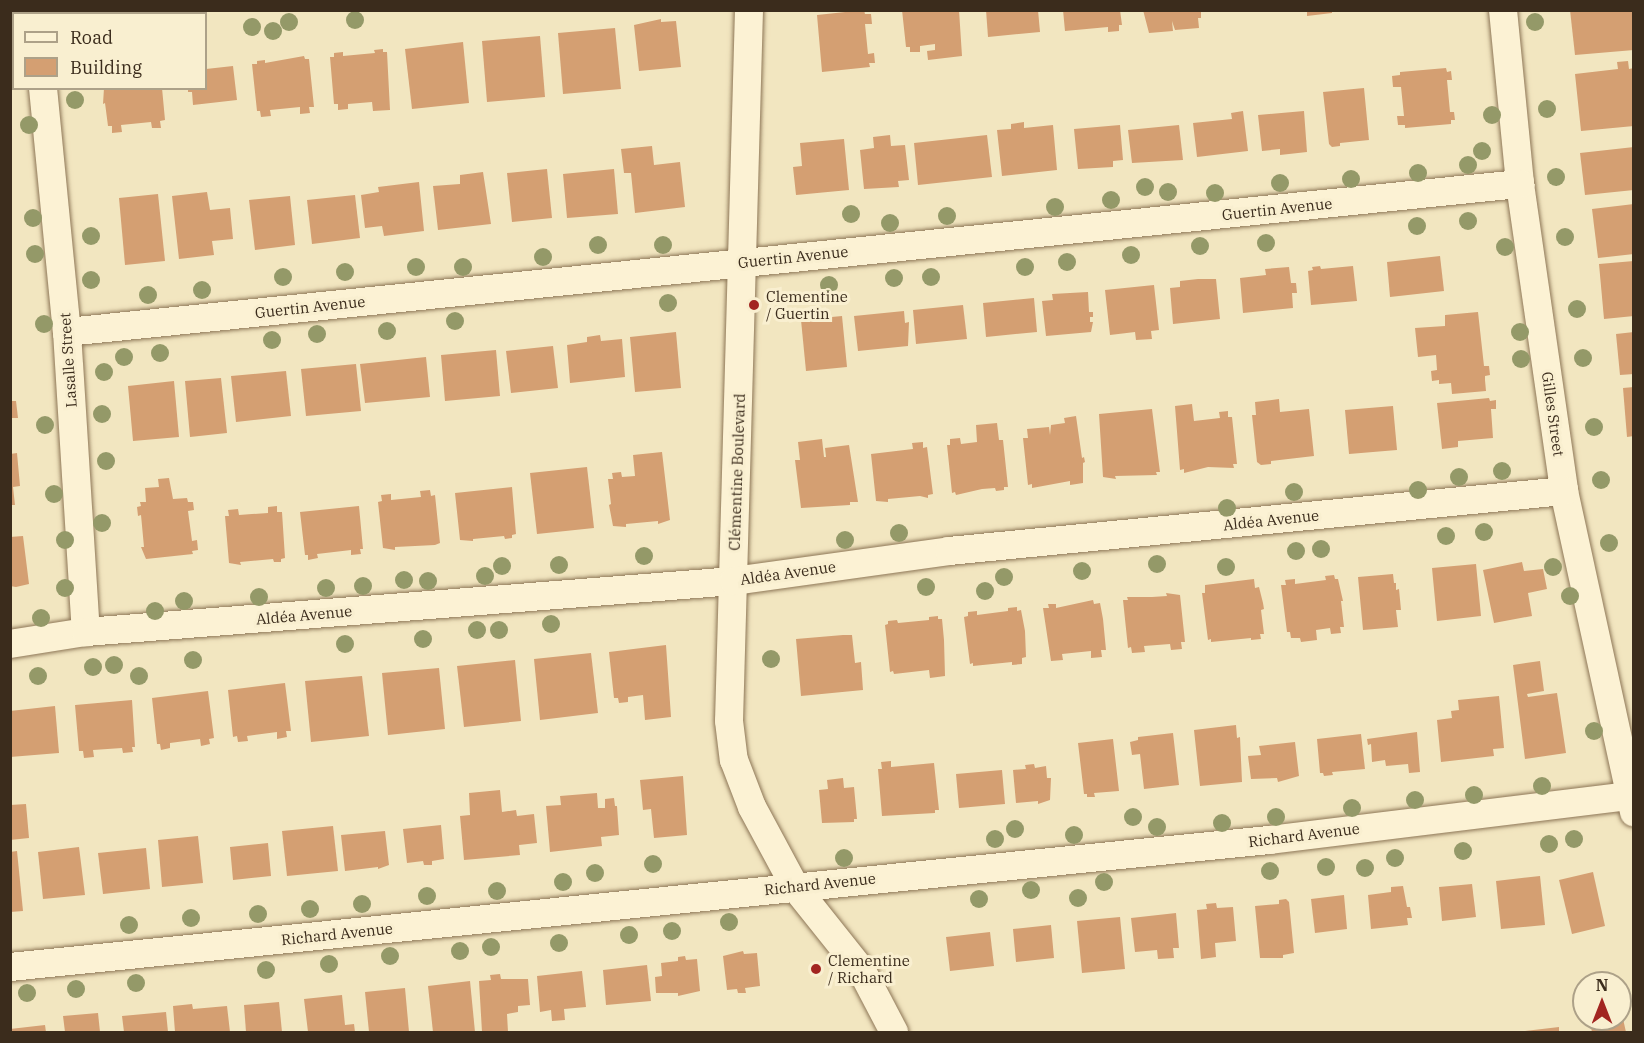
<!DOCTYPE html>
<meta charset="utf-8">
<style>
body{margin:0}
#map{position:relative;width:1644px;height:1043px;overflow:hidden;background:#f2e6c0;font-family:"IBM Plex Serif",serif}
div>[style]{position:absolute}
.building>*{inset:0;background:#d49f72}
.roads{filter:drop-shadow(0 0 2px #8d7656) drop-shadow(0 0 2px #8d7656)}
.street>*{height:28px;margin:-14px;padding:0 14px;transform-origin:14px;border-radius:14px;background:#fcf2d4}
.trees>*{width:18px;height:18px;margin:-9px;border-radius:50%;background:#949968}
.dots>*{width:16px;height:16px;translate:-50% -50%;box-sizing:border-box;border:3px solid #f9efd0;border-radius:50%}
span{translate:-50% -50%;white-space:nowrap;text-align:center;line-height:1.15;-webkit-text-stroke:6px #f9efd0;paint-order:stroke}
.street-label{font-size:15px;color:#3b2c1c}
.poi-label{font-size:15px;color:#3b2c1c}
.left{translate:0 -50%;text-align:left}
.frame{position:absolute;inset:0;border:12px solid #3b2c1c;pointer-events:none}
.legend{position:absolute;left:12px;top:12px;width:195px;height:78px;box-sizing:border-box;background:#f9efd0;border:2px solid #ada188;margin:0;padding:8px 10px;list-style:none;font-size:18px;color:#3b2c1c}
.legend li{display:flex;align-items:center;gap:12px;height:30px}
.legend b{width:30px;border:2px solid #ada188}
.north{position:absolute;left:1572px;top:971px;width:60px;height:60px;box-sizing:border-box;background:#f9efd0;border:2px solid #ada188;border-radius:50%;rotate:0deg;font-size:16px;font-weight:700;line-height:24px;text-align:center;color:#3b2c1c}
.north::after{content:'';display:block;margin:auto;width:21px;height:27px;background:#a22520;clip-path:polygon(50% 0,100% 100%,50% 72%,0 100%)}
</style>
<div id="map">
<div class="building">
<i style="clip-path:polygon(864px 10px,865px 14px,871px 14px,872px 24px,865px 24px,868px 54px,874px 53px,875px 63px,869px 63px,870px 67px,822px 72px,817px 15px)"></i>
<i style="clip-path:polygon(902px 10px,959px 10px,962px 56px,928px 60px,927px 51px,935px 50px,935px 44px,920px 46px,920px 52px,910px 52px,910px 47px,906px 47px)"></i>
<i style="clip-path:polygon(986px 10px,1038px 10px,1040px 32px,988px 37px)"></i>
<i style="clip-path:polygon(1063px 10px,1120px 10px,1122px 25px,1119px 25px,1119px 31px,1108px 32px,1108px 27px,1065px 31px)"></i>
<i style="clip-path:polygon(1143px 10px,1201px 10px,1201px 18px,1198px 18px,1199px 28px,1175px 30px,1172px 21px,1173px 31px,1149px 33px)"></i>
<i style="clip-path:polygon(1307px 10px,1332px 10px,1332px 13px,1307px 16px)"></i>
<i style="clip-path:polygon(1570px 10px,1632px 10px,1634px 50px,1575px 55px)"></i>
<i style="clip-path:polygon(661px 19px,661px 22px,676px 21px,681px 67px,639px 71px,634px 25px)"></i>
<i style="clip-path:polygon(615px 28px,621px 89px,563px 94px,558px 33px)"></i>
<i style="clip-path:polygon(540px 36px,545px 97px,487px 102px,482px 41px)"></i>
<i style="clip-path:polygon(463px 42px,469px 103px,412px 109px,405px 49px)"></i>
<i style="clip-path:polygon(383px 49px,383px 52px,387px 52px,390px 110px,373px 111px,372px 102px,348px 104px,348px 109px,338px 110px,338px 104px,334px 104px,330px 57px,334px 57px,334px 53px,343px 52px,343px 56px,375px 53px,374px 50px)"></i>
<i style="clip-path:polygon(304px 56px,305px 59px,309px 59px,314px 107px,309px 107px,310px 113px,300px 114px,300px 107px,270px 110px,271px 116px,261px 117px,260px 111px,257px 111px,252px 64px,257px 64px,257px 61px,265px 60px,265px 63px)"></i>
<i style="clip-path:polygon(1628px 61px,1629px 69px,1634px 68px,1634px 126px,1581px 131px,1575px 74px,1618px 69px,1617px 62px)"></i>
<i style="clip-path:polygon(233px 66px,237px 100px,193px 105px,192px 92px,188px 92px,188px 88px,206px 88px,206px 69px)"></i>
<i style="clip-path:polygon(1446px 68px,1447px 72px,1451px 71px,1452px 80px,1447px 80px,1450px 112px,1454px 112px,1455px 120px,1451px 120px,1451px 124px,1405px 128px,1405px 125px,1398px 125px,1397px 116px,1404px 116px,1401px 87px,1393px 87px,1392px 76px,1400px 75px,1400px 72px)"></i>
<i style="clip-path:polygon(104px 88px,162px 88px,165px 120px,160px 121px,161px 128px,152px 128px,151px 122px,121px 125px,122px 132px,112px 133px,112px 126px,108px 126px,105px 103px,103px 104px)"></i>
<i style="clip-path:polygon(1364px 88px,1369px 140px,1340px 143px,1340px 146px,1332px 147px,1329px 144px,1323px 92px)"></i>
<i style="clip-path:polygon(1243px 111px,1248px 151px,1197px 157px,1193px 123px,1232px 119px,1231px 113px)"></i>
<i style="clip-path:polygon(1304px 111px,1307px 152px,1280px 155px,1280px 149px,1262px 151px,1258px 115px)"></i>
<i style="clip-path:polygon(1024px 122px,1024px 128px,1053px 125px,1057px 170px,1002px 176px,997px 130px,1011px 129px,1011px 124px)"></i>
<i style="clip-path:polygon(1120px 125px,1123px 160px,1113px 161px,1113px 167px,1078px 169px,1074px 129px)"></i>
<i style="clip-path:polygon(1179px 125px,1183px 160px,1132px 163px,1128px 130px)"></i>
<i style="clip-path:polygon(890px 135px,891px 146px,905px 145px,909px 180px,898px 181px,899px 187px,864px 189px,860px 150px,874px 148px,873px 137px)"></i>
<i style="clip-path:polygon(987px 135px,992px 177px,918px 185px,914px 143px)"></i>
<i style="clip-path:polygon(844px 139px,849px 190px,796px 195px,793px 167px,802px 166px,800px 143px)"></i>
<i style="clip-path:polygon(652px 146px,654px 165px,680px 162px,685px 207px,635px 213px,631px 173px,624px 173px,621px 149px)"></i>
<i style="clip-path:polygon(1634px 147px,1634px 190px,1585px 195px,1580px 153px)"></i>
<i style="clip-path:polygon(547px 169px,552px 218px,512px 222px,507px 173px)"></i>
<i style="clip-path:polygon(614px 169px,618px 214px,567px 218px,563px 174px)"></i>
<i style="clip-path:polygon(483px 172px,491px 224px,438px 230px,433px 186px,460px 184px,460px 175px)"></i>
<i style="clip-path:polygon(419px 182px,424px 231px,384px 236px,382px 226px,365px 228px,361px 195px,379px 192px,378px 187px)"></i>
<i style="clip-path:polygon(207px 192px,210px 210px,230px 208px,233px 239px,212px 241px,214px 255px,179px 259px,172px 196px)"></i>
<i style="clip-path:polygon(158px 194px,165px 261px,125px 265px,119px 198px)"></i>
<i style="clip-path:polygon(355px 195px,360px 238px,312px 244px,307px 200px)"></i>
<i style="clip-path:polygon(290px 196px,295px 245px,255px 250px,249px 200px)"></i>
<i style="clip-path:polygon(1634px 204px,1634px 254px,1598px 258px,1592px 209px)"></i>
<i style="clip-path:polygon(1440px 256px,1444px 291px,1390px 297px,1387px 262px)"></i>
<i style="clip-path:polygon(1634px 261px,1634px 316px,1604px 319px,1599px 264px)"></i>
<i style="clip-path:polygon(1320px 266px,1321px 269px,1353px 266px,1357px 301px,1311px 305px,1308px 271px,1313px 270px,1312px 267px)"></i>
<i style="clip-path:polygon(1289px 267px,1291px 283px,1296px 283px,1297px 293px,1292px 293px,1293px 308px,1243px 313px,1240px 278px,1266px 275px,1265px 269px)"></i>
<i style="clip-path:polygon(1198px 279px,1216px 279px,1220px 319px,1173px 324px,1170px 288px,1180px 287px,1180px 281px)"></i>
<i style="clip-path:polygon(1154px 285px,1159px 330px,1151px 331px,1152px 339px,1136px 340px,1135px 332px,1110px 335px,1105px 290px)"></i>
<i style="clip-path:polygon(1088px 292px,1089px 312px,1093px 312px,1093px 317px,1090px 317px,1090px 322px,1093px 322px,1091px 332px,1046px 336px,1042px 301px,1053px 300px,1052px 294px)"></i>
<i style="clip-path:polygon(1034px 298px,1037px 332px,986px 337px,983px 303px)"></i>
<i style="clip-path:polygon(963px 305px,967px 339px,916px 344px,913px 310px)"></i>
<i style="clip-path:polygon(904px 311px,905px 323px,909px 322px,908px 346px,858px 351px,854px 316px)"></i>
<i style="clip-path:polygon(1478px 312px,1484px 366px,1489px 366px,1490px 375px,1485px 376px,1485px 380px,1486px 391px,1452px 394px,1451px 383px,1439px 384px,1439px 380px,1432px 381px,1431px 371px,1437px 370px,1436px 355px,1418px 357px,1415px 328px,1445px 326px,1445px 315px)"></i>
<i style="clip-path:polygon(842px 316px,847px 367px,806px 371px,801px 320px)"></i>
<i style="clip-path:polygon(676px 332px,681px 388px,635px 392px,630px 337px)"></i>
<i style="clip-path:polygon(1634px 332px,1634px 374px,1620px 375px,1616px 334px)"></i>
<i style="clip-path:polygon(600px 335px,601px 341px,622px 339px,625px 377px,570px 383px,567px 345px,587px 342px,587px 337px)"></i>
<i style="clip-path:polygon(553px 346px,558px 388px,511px 393px,506px 351px)"></i>
<i style="clip-path:polygon(496px 350px,500px 396px,445px 401px,441px 355px)"></i>
<i style="clip-path:polygon(426px 357px,430px 397px,365px 403px,360px 364px)"></i>
<i style="clip-path:polygon(356px 364px,361px 411px,306px 416px,301px 369px)"></i>
<i style="clip-path:polygon(286px 371px,291px 416px,236px 422px,231px 376px)"></i>
<i style="clip-path:polygon(221px 378px,227px 433px,190px 437px,185px 381px)"></i>
<i style="clip-path:polygon(174px 381px,179px 437px,133px 441px,128px 386px)"></i>
<i style="clip-path:polygon(1634px 387px,1634px 436px,1627px 437px,1623px 388px)"></i>
<i style="clip-path:polygon(1489px 398px,1490px 401px,1496px 400px,1496px 409px,1491px 409px,1493px 438px,1458px 441px,1458px 447px,1442px 449px,1437px 403px)"></i>
<i style="clip-path:polygon(1279px 399px,1280px 412px,1309px 409px,1314px 456px,1271px 461px,1271px 464px,1261px 465px,1257px 462px,1252px 415px,1256px 415px,1255px 402px)"></i>
<i style="clip-path:polygon(10px 401px,16px 401px,18px 418px,10px 418px)"></i>
<i style="clip-path:polygon(1192px 404px,1194px 421px,1220px 418px,1219px 412px,1228px 411px,1228px 417px,1232px 417px,1237px 464px,1233px 464px,1234px 468px,1208px 467px,1184px 473px,1184px 469px,1180px 470px,1175px 406px)"></i>
<i style="clip-path:polygon(1393px 406px,1397px 450px,1349px 454px,1345px 410px)"></i>
<i style="clip-path:polygon(1152px 409px,1160px 472px,1156px 472px,1157px 475px,1115px 476px,1116px 479px,1103px 477px,1099px 414px)"></i>
<i style="clip-path:polygon(1076px 416px,1082px 458px,1084px 457px,1085px 462px,1083px 463px,1083px 483px,1070px 485px,1070px 481px,1032px 488px,1032px 484px,1028px 485px,1023px 438px,1028px 438px,1027px 429px,1049px 427px,1050px 435px,1051px 425px,1065px 423px,1064px 418px)"></i>
<i style="clip-path:polygon(997px 423px,999px 440px,1003px 440px,1008px 487px,1004px 487px,1004px 490px,996px 491px,995px 488px,982px 489px,956px 495px,955px 492px,952px 493px,947px 445px,950px 445px,950px 439px,960px 438px,961px 444px,977px 442px,976px 425px)"></i>
<i style="clip-path:polygon(822px 439px,824px 457px,826px 457px,825px 448px,849px 445px,858px 502px,850px 502px,850px 505px,801px 508px,795px 460px,800px 460px,798px 442px)"></i>
<i style="clip-path:polygon(923px 442px,923px 448px,927px 447px,933px 494px,928px 495px,928px 498px,920px 496px,888px 499px,888px 502px,876px 501px,871px 454px,913px 449px,912px 443px)"></i>
<i style="clip-path:polygon(662px 452px,670px 520px,658px 524px,658px 521px,626px 524px,626px 527px,613px 526px,609px 505px,611px 504px,608px 479px,613px 479px,612px 473px,621px 472px,622px 477px,635px 476px,633px 455px)"></i>
<i style="clip-path:polygon(17px 453px,20px 486px,13px 487px,15px 505px,10px 505px,10px 454px)"></i>
<i style="clip-path:polygon(587px 467px,594px 528px,537px 534px,530px 473px)"></i>
<i style="clip-path:polygon(169px 478px,173px 499px,187px 498px,188px 502px,193px 502px,194px 510px,188px 511px,192px 541px,197px 540px,198px 550px,192px 551px,193px 554px,146px 559px,141px 547px,144px 547px,141px 515px,138px 516px,137px 507px,141px 506px,140px 502px,146px 502px,145px 488px,159px 487px,158px 479px)"></i>
<i style="clip-path:polygon(512px 487px,516px 534px,512px 535px,512px 538px,505px 539px,504px 536px,473px 539px,473px 541px,460px 540px,455px 493px)"></i>
<i style="clip-path:polygon(430px 490px,431px 496px,435px 495px,440px 543px,435px 545px,395px 547px,395px 550px,383px 548px,378px 502px,382px 501px,381px 495px,391px 494px,391px 500px,421px 497px,420px 491px)"></i>
<i style="clip-path:polygon(277px 506px,277px 512px,282px 512px,285px 558px,281px 559px,281px 562px,274px 562px,273px 559px,240px 562px,241px 565px,229px 563px,225px 516px,229px 516px,228px 510px,238px 509px,239px 515px,252px 514px,268px 513px,268px 507px)"></i>
<i style="clip-path:polygon(359px 506px,363px 549px,360px 549px,361px 554px,351px 555px,351px 550px,317px 554px,318px 558px,308px 560px,308px 555px,305px 555px,300px 512px)"></i>
<i style="clip-path:polygon(23px 536px,29px 584px,16px 587px,10px 586px,10px 537px)"></i>
<i style="clip-path:polygon(1522px 562px,1524px 571px,1543px 569px,1547px 589px,1528px 593px,1532px 616px,1494px 623px,1483px 570px)"></i>
<i style="clip-path:polygon(1476px 564px,1481px 616px,1437px 621px,1432px 568px)"></i>
<i style="clip-path:polygon(1393px 574px,1394px 583px,1396px 583px,1396px 590px,1399px 589px,1401px 610px,1396px 610px,1398px 627px,1363px 630px,1358px 577px)"></i>
<i style="clip-path:polygon(1334px 575px,1335px 579px,1338px 579px,1343px 601px,1341px 601px,1344px 627px,1340px 627px,1341px 633px,1331px 634px,1330px 628px,1316px 630px,1317px 640px,1301px 642px,1300px 638px,1291px 638px,1290px 632px,1287px 632px,1281px 585px,1286px 585px,1285px 580px,1295px 579px,1295px 584px,1326px 580px,1325px 576px)"></i>
<i style="clip-path:polygon(1254px 579px,1255px 588px,1259px 587px,1263px 603px,1264px 609px,1261px 610px,1264px 634px,1260px 634px,1261px 639px,1251px 640px,1251px 638px,1211px 642px,1211px 639px,1208px 640px,1202px 593px,1205px 593px,1205px 585px)"></i>
<i style="clip-path:polygon(1166px 593px,1180px 595px,1185px 642px,1181px 642px,1182px 649px,1171px 650px,1170px 644px,1144px 646px,1145px 652px,1132px 653px,1131px 647px,1128px 648px,1123px 600px,1128px 600px,1127px 597px,1152px 597px,1167px 596px)"></i>
<i style="clip-path:polygon(1093px 600px,1094px 604px,1100px 603px,1103px 619px,1106px 650px,1101px 650px,1102px 657px,1091px 658px,1091px 651px,1062px 654px,1063px 660px,1051px 661px,1043px 608px,1049px 608px,1048px 604px,1056px 604px,1056px 608px)"></i>
<i style="clip-path:polygon(1017px 607px,1017px 611px,1021px 610px,1025px 631px,1026px 657px,1022px 658px,1022px 664px,1012px 665px,1012px 662px,973px 666px,973px 663px,970px 664px,964px 617px,968px 616px,968px 612px,977px 611px,977px 615px,1008px 611px,1008px 608px)"></i>
<i style="clip-path:polygon(938px 616px,938px 619px,942px 619px,944px 640px,945px 676px,930px 678px,929px 670px,894px 674px,893px 671px,890px 672px,885px 625px,888px 624px,888px 621px,897px 620px,898px 623px,929px 620px,929px 617px)"></i>
<i style="clip-path:polygon(843px 635px,852px 635px,855px 663px,861px 662px,863px 690px,801px 696px,796px 639px)"></i>
<i style="clip-path:polygon(666px 645px,671px 717px,645px 720px,643px 695px,628px 697px,628px 702px,619px 703px,618px 698px,614px 698px,609px 652px)"></i>
<i style="clip-path:polygon(591px 653px,598px 713px,540px 720px,534px 659px)"></i>
<i style="clip-path:polygon(515px 660px,521px 721px,464px 727px,457px 666px)"></i>
<i style="clip-path:polygon(1540px 661px,1544px 691px,1527px 694px,1528px 697px,1557px 693px,1566px 753px,1525px 759px,1513px 665px)"></i>
<i style="clip-path:polygon(439px 668px,445px 729px,388px 735px,382px 673px)"></i>
<i style="clip-path:polygon(362px 676px,369px 736px,311px 742px,305px 681px)"></i>
<i style="clip-path:polygon(285px 683px,291px 731px,286px 731px,287px 737px,277px 739px,277px 732px,247px 736px,248px 741px,238px 742px,237px 736px,233px 737px,228px 690px)"></i>
<i style="clip-path:polygon(208px 691px,214px 738px,209px 739px,210px 744px,201px 746px,200px 739px,170px 743px,170px 748px,161px 750px,160px 744px,157px 744px,152px 698px)"></i>
<i style="clip-path:polygon(1499px 696px,1504px 748px,1493px 749px,1494px 756px,1441px 762px,1437px 720px,1452px 718px,1451px 711px,1459px 710px,1458px 700px)"></i>
<i style="clip-path:polygon(132px 700px,135px 747px,132px 747px,133px 752px,123px 753px,122px 748px,93px 750px,94px 757px,84px 758px,83px 751px,79px 751px,75px 705px)"></i>
<i style="clip-path:polygon(55px 706px,59px 753px,10px 757px,10px 711px)"></i>
<i style="clip-path:polygon(1236px 725px,1237px 738px,1240px 737px,1242px 782px,1200px 786px,1194px 730px)"></i>
<i style="clip-path:polygon(1417px 732px,1420px 772px,1409px 773px,1408px 764px,1386px 766px,1385px 760px,1372px 762px,1371px 744px,1368px 745px,1367px 739px)"></i>
<i style="clip-path:polygon(1173px 733px,1179px 785px,1144px 789px,1140px 754px,1132px 755px,1130px 742px,1138px 740px,1138px 737px)"></i>
<i style="clip-path:polygon(1361px 734px,1365px 769px,1332px 772px,1333px 775px,1324px 776px,1323px 773px,1320px 773px,1317px 739px)"></i>
<i style="clip-path:polygon(1113px 739px,1119px 791px,1094px 793px,1095px 797px,1087px 797px,1087px 794px,1084px 794px,1078px 743px)"></i>
<i style="clip-path:polygon(1295px 742px,1299px 776px,1278px 782px,1277px 778px,1251px 779px,1248px 756px,1261px 755px,1259px 746px)"></i>
<i style="clip-path:polygon(891px 761px,891px 767px,934px 763px,939px 810px,935px 810px,935px 813px,882px 816px,878px 769px,882px 769px,881px 762px)"></i>
<i style="clip-path:polygon(1034px 764px,1035px 768px,1046px 766px,1047px 778px,1051px 778px,1050px 800px,1038px 804px,1038px 801px,1016px 803px,1013px 770px,1026px 769px,1025px 765px)"></i>
<i style="clip-path:polygon(1002px 770px,1005px 804px,959px 808px,956px 774px)"></i>
<i style="clip-path:polygon(683px 776px,687px 835px,654px 838px,651px 809px,643px 810px,640px 780px)"></i>
<i style="clip-path:polygon(843px 778px,844px 788px,854px 787px,857px 819px,854px 819px,854px 822px,822px 823px,819px 790px,828px 789px,827px 780px)"></i>
<i style="clip-path:polygon(500px 790px,502px 812px,516px 810px,517px 816px,534px 814px,537px 843px,519px 845px,520px 855px,464px 860px,460px 816px,470px 815px,469px 793px)"></i>
<i style="clip-path:polygon(597px 793px,598px 808px,605px 808px,605px 799px,614px 798px,615px 806px,617px 806px,619px 835px,601px 837px,602px 846px,550px 852px,546px 806px,561px 805px,560px 796px)"></i>
<i style="clip-path:polygon(26px 804px,29px 838px,10px 840px,10px 805px)"></i>
<i style="clip-path:polygon(441px 825px,444px 859px,432px 861px,432px 865px,424px 865px,423px 861px,407px 863px,403px 829px)"></i>
<i style="clip-path:polygon(333px 826px,338px 871px,287px 876px,282px 831px)"></i>
<i style="clip-path:polygon(385px 831px,389px 865px,378px 869px,378px 867px,345px 871px,341px 835px)"></i>
<i style="clip-path:polygon(198px 836px,203px 883px,162px 887px,158px 840px)"></i>
<i style="clip-path:polygon(268px 843px,271px 876px,233px 880px,230px 847px)"></i>
<i style="clip-path:polygon(79px 847px,85px 895px,43px 899px,38px 852px)"></i>
<i style="clip-path:polygon(146px 848px,150px 889px,103px 894px,98px 853px)"></i>
<i style="clip-path:polygon(17px 851px,23px 911px,10px 912px,10px 852px)"></i>
<i style="clip-path:polygon(1593px 872px,1605px 926px,1572px 934px,1559px 880px)"></i>
<i style="clip-path:polygon(1540px 876px,1545px 925px,1501px 929px,1496px 881px)"></i>
<i style="clip-path:polygon(1472px 884px,1476px 917px,1442px 921px,1439px 887px)"></i>
<i style="clip-path:polygon(1403px 886px,1407px 907px,1410px 907px,1412px 918px,1407px 918px,1408px 925px,1371px 929px,1368px 895px,1391px 892px,1391px 887px)"></i>
<i style="clip-path:polygon(1344px 895px,1347px 929px,1315px 933px,1311px 899px)"></i>
<i style="clip-path:polygon(1286px 899px,1289px 902px,1294px 953px,1283px 955px,1283px 958px,1260px 958px,1255px 906px,1279px 904px,1279px 900px)"></i>
<i style="clip-path:polygon(1216px 903px,1217px 908px,1233px 907px,1236px 941px,1215px 943px,1216px 957px,1201px 959px,1197px 910px,1207px 909px,1206px 904px)"></i>
<i style="clip-path:polygon(1176px 913px,1179px 948px,1173px 948px,1174px 958px,1158px 959px,1157px 950px,1135px 952px,1131px 918px)"></i>
<i style="clip-path:polygon(1120px 917px,1125px 969px,1082px 973px,1077px 921px)"></i>
<i style="clip-path:polygon(1051px 925px,1054px 958px,1016px 962px,1013px 929px)"></i>
<i style="clip-path:polygon(990px 932px,994px 966px,950px 971px,946px 937px)"></i>
<i style="clip-path:polygon(743px 951px,744px 954px,757px 953px,760px 986px,745px 988px,746px 993px,738px 993px,737px 989px,727px 990px,723px 956px)"></i>
<i style="clip-path:polygon(685px 956px,686px 960px,697px 959px,700px 991px,678px 996px,678px 993px,656px 993px,655px 977px,662px 976px,661px 963px,678px 961px,678px 957px)"></i>
<i style="clip-path:polygon(647px 965px,651px 1001px,606px 1005px,603px 970px)"></i>
<i style="clip-path:polygon(582px 971px,586px 1007px,564px 1009px,565px 1020px,552px 1021px,551px 1010px,540px 1012px,537px 976px)"></i>
<i style="clip-path:polygon(500px 974px,501px 979px,528px 979px,530px 1005px,518px 1006px,518px 1012px,507px 1014px,508px 1032px,482px 1032px,479px 981px,491px 980px,490px 975px)"></i>
<i style="clip-path:polygon(470px 981px,475px 1032px,433px 1032px,428px 986px)"></i>
<i style="clip-path:polygon(405px 988px,409px 1032px,369px 1032px,365px 992px)"></i>
<i style="clip-path:polygon(342px 995px,345px 1025px,354px 1024px,355px 1032px,308px 1032px,304px 999px)"></i>
<i style="clip-path:polygon(279px 1002px,282px 1032px,246px 1032px,244px 1005px)"></i>
<i style="clip-path:polygon(192px 1004px,193px 1009px,227px 1006px,230px 1032px,175px 1032px,173px 1006px)"></i>
<i style="clip-path:polygon(1621px 1010px,1626px 1032px,1592px 1032px,1589px 1019px,1620px 1019px)"></i>
<i style="clip-path:polygon(166px 1012px,168px 1032px,124px 1032px,122px 1016px)"></i>
<i style="clip-path:polygon(98px 1013px,100px 1032px,65px 1032px,63px 1016px)"></i>
<i style="clip-path:polygon(45px 1025px,46px 1032px,10px 1032px,10px 1029px)"></i>
<i style="clip-path:polygon(1559px 1027px,1559px 1032px,1525px 1032px,1525px 1031px)"></i>
</div>
<div class="roads">
<div class="street">
<i style="left:749px;top:10px;width:711px;rotate:91.61deg"></i>
<i style="left:729px;top:721px;width:39px;rotate:83deg"></i>
<i style="left:734px;top:760px;width:50px;rotate:69deg"></i>
<i style="left:752px;top:807px;width:91px;rotate:61.7deg"></i>
<i style="left:795px;top:887px;width:107px;rotate:51.4deg"></i>
<i style="left:862px;top:971px;width:69px;rotate:62.3deg"></i>
<i style="left:1503px;top:10px;width:175px;rotate:84.4deg"></i>
<i style="left:1520px;top:184px;width:310px;rotate:81.8deg"></i>
<i style="left:1564px;top:491px;width:329px;rotate:77.7deg"></i>
<i style="left:99px;top:14px;width:15px;rotate:-16deg"></i>
<i style="left:43px;top:88px;width:245px;rotate:84.4deg"></i>
<i style="left:67px;top:332px;width:301px;rotate:86.4deg"></i>
<i style="left:67px;top:332px;width:1461px;rotate:-5.82deg"></i>
<i style="left:10px;top:644px;width:77px;rotate:-9deg"></i>
<i style="left:86px;top:632px;width:650px;rotate:-4.5deg"></i>
<i style="left:734px;top:581px;width:217px;rotate:-7.9deg"></i>
<i style="left:949px;top:551px;width:618px;rotate:-5.57deg"></i>
<i style="left:10px;top:967px;width:1266px;rotate:-5.76deg"></i>
<i style="left:1270px;top:840px;width:363px;rotate:-7deg"></i>
</div>
</div>
<div class="trees">
<i style="left:355px;top:20px"></i>
<i style="left:289px;top:22px"></i>
<i style="left:1535px;top:22px"></i>
<i style="left:252px;top:27px"></i>
<i style="left:273px;top:31px"></i>
<i style="left:75px;top:100px"></i>
<i style="left:1547px;top:109px"></i>
<i style="left:1492px;top:115px"></i>
<i style="left:29px;top:125px"></i>
<i style="left:1482px;top:151px"></i>
<i style="left:1468px;top:165px"></i>
<i style="left:1418px;top:173px"></i>
<i style="left:1556px;top:177px"></i>
<i style="left:1351px;top:179px"></i>
<i style="left:1280px;top:183px"></i>
<i style="left:1145px;top:187px"></i>
<i style="left:1168px;top:192px"></i>
<i style="left:1215px;top:193px"></i>
<i style="left:1111px;top:200px"></i>
<i style="left:1055px;top:207px"></i>
<i style="left:851px;top:214px"></i>
<i style="left:947px;top:216px"></i>
<i style="left:33px;top:218px"></i>
<i style="left:1468px;top:221px"></i>
<i style="left:890px;top:223px"></i>
<i style="left:1417px;top:226px"></i>
<i style="left:91px;top:236px"></i>
<i style="left:1565px;top:237px"></i>
<i style="left:1266px;top:243px"></i>
<i style="left:598px;top:245px"></i>
<i style="left:663px;top:245px"></i>
<i style="left:1200px;top:246px"></i>
<i style="left:1505px;top:247px"></i>
<i style="left:35px;top:254px"></i>
<i style="left:1131px;top:255px"></i>
<i style="left:543px;top:257px"></i>
<i style="left:1067px;top:262px"></i>
<i style="left:416px;top:267px"></i>
<i style="left:463px;top:267px"></i>
<i style="left:1025px;top:267px"></i>
<i style="left:345px;top:272px"></i>
<i style="left:283px;top:277px"></i>
<i style="left:931px;top:277px"></i>
<i style="left:894px;top:278px"></i>
<i style="left:91px;top:280px"></i>
<i style="left:829px;top:285px"></i>
<i style="left:202px;top:290px"></i>
<i style="left:148px;top:295px"></i>
<i style="left:668px;top:303px"></i>
<i style="left:1577px;top:309px"></i>
<i style="left:455px;top:321px"></i>
<i style="left:44px;top:324px"></i>
<i style="left:387px;top:331px"></i>
<i style="left:1520px;top:332px"></i>
<i style="left:317px;top:334px"></i>
<i style="left:272px;top:340px"></i>
<i style="left:160px;top:353px"></i>
<i style="left:124px;top:357px"></i>
<i style="left:1583px;top:358px"></i>
<i style="left:1521px;top:359px"></i>
<i style="left:104px;top:372px"></i>
<i style="left:102px;top:414px"></i>
<i style="left:45px;top:425px"></i>
<i style="left:1594px;top:427px"></i>
<i style="left:106px;top:461px"></i>
<i style="left:1502px;top:471px"></i>
<i style="left:1459px;top:477px"></i>
<i style="left:1601px;top:480px"></i>
<i style="left:1418px;top:490px"></i>
<i style="left:1294px;top:492px"></i>
<i style="left:54px;top:494px"></i>
<i style="left:1227px;top:508px"></i>
<i style="left:102px;top:523px"></i>
<i style="left:1484px;top:532px"></i>
<i style="left:899px;top:533px"></i>
<i style="left:1446px;top:536px"></i>
<i style="left:65px;top:540px"></i>
<i style="left:845px;top:540px"></i>
<i style="left:1609px;top:543px"></i>
<i style="left:1321px;top:549px"></i>
<i style="left:1296px;top:551px"></i>
<i style="left:644px;top:556px"></i>
<i style="left:1157px;top:564px"></i>
<i style="left:559px;top:565px"></i>
<i style="left:502px;top:566px"></i>
<i style="left:1226px;top:567px"></i>
<i style="left:1553px;top:567px"></i>
<i style="left:1082px;top:571px"></i>
<i style="left:485px;top:576px"></i>
<i style="left:1004px;top:577px"></i>
<i style="left:404px;top:580px"></i>
<i style="left:428px;top:581px"></i>
<i style="left:363px;top:586px"></i>
<i style="left:926px;top:587px"></i>
<i style="left:65px;top:588px"></i>
<i style="left:326px;top:588px"></i>
<i style="left:985px;top:591px"></i>
<i style="left:1570px;top:596px"></i>
<i style="left:259px;top:597px"></i>
<i style="left:184px;top:601px"></i>
<i style="left:155px;top:611px"></i>
<i style="left:41px;top:618px"></i>
<i style="left:551px;top:624px"></i>
<i style="left:477px;top:630px"></i>
<i style="left:499px;top:630px"></i>
<i style="left:423px;top:639px"></i>
<i style="left:345px;top:644px"></i>
<i style="left:771px;top:659px"></i>
<i style="left:193px;top:660px"></i>
<i style="left:114px;top:665px"></i>
<i style="left:93px;top:667px"></i>
<i style="left:38px;top:676px"></i>
<i style="left:139px;top:676px"></i>
<i style="left:1594px;top:731px"></i>
<i style="left:1542px;top:786px"></i>
<i style="left:1474px;top:795px"></i>
<i style="left:1415px;top:800px"></i>
<i style="left:1352px;top:808px"></i>
<i style="left:1133px;top:817px"></i>
<i style="left:1276px;top:817px"></i>
<i style="left:1222px;top:823px"></i>
<i style="left:1157px;top:827px"></i>
<i style="left:1015px;top:829px"></i>
<i style="left:1074px;top:835px"></i>
<i style="left:995px;top:839px"></i>
<i style="left:1574px;top:839px"></i>
<i style="left:1549px;top:844px"></i>
<i style="left:1463px;top:851px"></i>
<i style="left:844px;top:858px"></i>
<i style="left:1395px;top:858px"></i>
<i style="left:653px;top:864px"></i>
<i style="left:1326px;top:867px"></i>
<i style="left:1365px;top:868px"></i>
<i style="left:1270px;top:871px"></i>
<i style="left:595px;top:873px"></i>
<i style="left:563px;top:882px"></i>
<i style="left:1104px;top:882px"></i>
<i style="left:1031px;top:890px"></i>
<i style="left:497px;top:891px"></i>
<i style="left:427px;top:896px"></i>
<i style="left:1078px;top:898px"></i>
<i style="left:979px;top:899px"></i>
<i style="left:362px;top:904px"></i>
<i style="left:310px;top:909px"></i>
<i style="left:258px;top:914px"></i>
<i style="left:191px;top:918px"></i>
<i style="left:729px;top:922px"></i>
<i style="left:129px;top:925px"></i>
<i style="left:672px;top:931px"></i>
<i style="left:629px;top:935px"></i>
<i style="left:559px;top:943px"></i>
<i style="left:491px;top:947px"></i>
<i style="left:460px;top:951px"></i>
<i style="left:390px;top:956px"></i>
<i style="left:329px;top:964px"></i>
<i style="left:266px;top:970px"></i>
<i style="left:136px;top:983px"></i>
<i style="left:76px;top:989px"></i>
<i style="left:27px;top:993px"></i>
</div>
<div class="dots">
<i style="left:754px;top:305px;background:#a22520"></i>
<i style="left:816px;top:969px;background:#a22520"></i>
</div>
<div class="street-label">
<span style="left:1277px;top:209px;rotate:-6deg">Guertin Avenue</span>
<span style="left:793px;top:257px;rotate:-6deg">Guertin Avenue</span>
<span style="left:310px;top:307px;rotate:-6deg">Guertin Avenue</span>
<span style="left:68px;top:360px;rotate:-94deg">Lasalle Street</span>
<span style="left:1553px;top:414px;rotate:82deg">Gilles Street</span>
<span style="left:737px;top:472px;rotate:-88deg">Clémentine Boulevard</span>
<span style="left:1271px;top:520px;rotate:-6deg">Aldéa Avenue</span>
<span style="left:788px;top:573px;rotate:-8deg">Aldéa Avenue</span>
<span style="left:304px;top:615px;rotate:-5deg">Aldéa Avenue</span>
<span style="left:1304px;top:835px;rotate:-7deg">Richard Avenue</span>
<span style="left:820px;top:884px;rotate:-6deg">Richard Avenue</span>
<span style="left:337px;top:934px;rotate:-6deg">Richard Avenue</span>
</div>
<div class="poi-label">
<span class="left" style="left:766px;top:305px">Clementine<br>/ Guertin</span>
<span class="left" style="left:828px;top:969px">Clementine<br>/ Richard</span>
</div>
<div class="frame"></div>
<ul class="legend">
<li><b style="height:8px;background:#fcf2d4"></b>Road</li>
<li><b style="height:16px;background:#d49f72"></b>Building</li>
</ul>
<div class="north">N</div>
</div>
